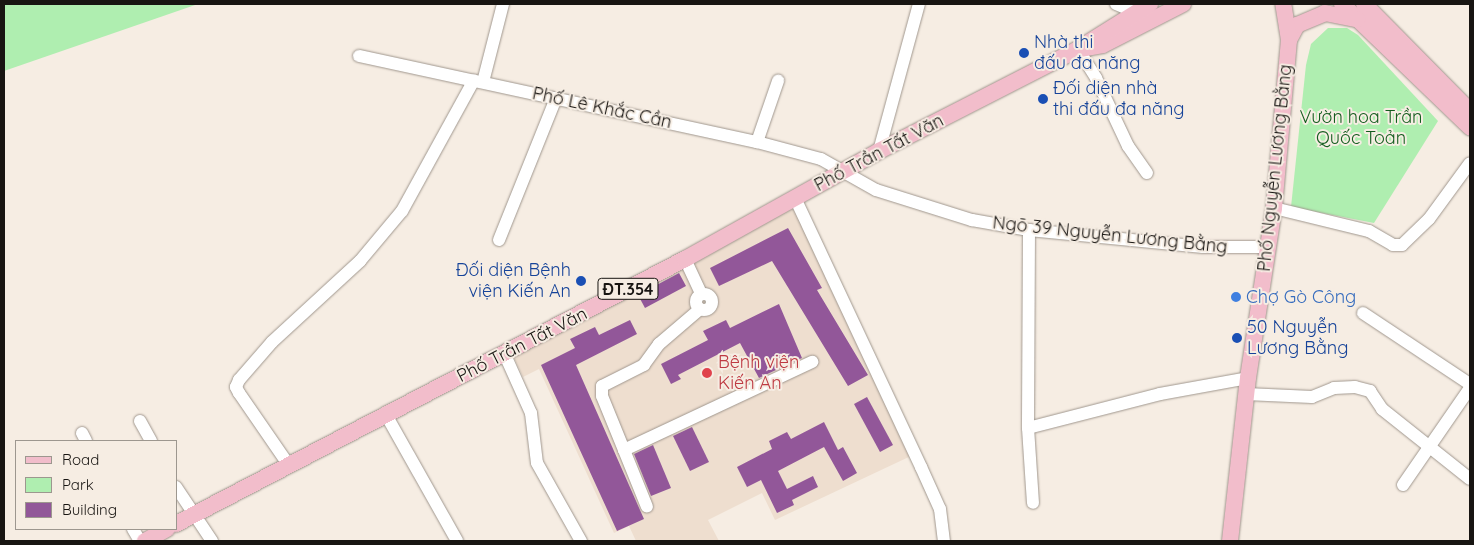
<!DOCTYPE html>
<meta charset="utf-8">
<style>
body{margin:0}
#map{position:relative;width:1474px;height:545px;overflow:hidden;background:#f6ede3;font-family:Quicksand,sans-serif}
div>[style]{position:absolute}
.built>*{inset:0;background:#eedecf}
.green>*{inset:0;background:#afeeb0}
.building>*{inset:0;background:#925799}
.roads{filter:drop-shadow(0 0 1px #a0978e) drop-shadow(0 0 1px #a0978e)}
.minor>*{height:12px;margin:-6px;padding:0 6px;transform-origin:6px;border-radius:6px;background:#fff}
.minor>.ring{margin:-6px;padding:0;box-sizing:content-box;background:none;border:12px solid #fff;border-radius:50%}
.major>*{height:16px;margin:-8px;padding:0 8px;transform-origin:8px;border-radius:8px;background:#f2bdcb}
.dots>*{width:14px;height:14px;translate:-50% -50%;box-sizing:border-box;border:2px solid #f6ede3;border-radius:50%}
span{translate:-50% -50%;white-space:nowrap;text-align:center;line-height:1.15;-webkit-text-stroke:4px #f6ede3;paint-order:stroke}
.shield-label span{padding:1px 4px;background:#f6ede3;border:1px solid;border-radius:4px;-webkit-text-stroke-width:0}
.shield-label{font-size:16px;color:#181512;font-weight:700}
.transit-label{font-size:18px;color:#164399}
.left{translate:0 -50%;text-align:left}
.right{translate:-100% -50%;text-align:right}
.street-label{font-size:18px;color:#181512}
.park-label{font-size:18px;color:#135d1e}
.shop-label{font-size:18px;color:#366cbe}
.health-label{font-size:18px;color:#be3a42}
.frame{position:absolute;inset:0;border:5px solid #181512;pointer-events:none}
.legend{position:absolute;left:15px;top:440px;width:162px;height:90px;box-sizing:border-box;background:#f6ede3;border:1px solid #9d978f;margin:0;padding:6px 9px;list-style:none;font-size:15px;color:#181512}
.legend li{display:flex;align-items:center;gap:10px;height:25px}
.legend b{width:25px;border:1px solid #9d978f}
</style>
<div id="map">
<div class="built">
<i style="clip-path:polygon(794px 205px,913px 455px,775px 520px,762px 493px,708px 520px,719px 541px,636px 541px,629px 526px,614px 533px,539px 369px,523px 377px,513px 356px)"></i>
</div>
<div class="green">
<i style="clip-path:polygon(4px 4px,198px 4px,4px 71px)"></i>
<i style="clip-path:polygon(1328px 28px,1347px 28px,1358px 35px,1438px 121px,1374px 223px,1291px 207px,1306px 65px,1311px 44px)"></i>
</div>
<div class="building">
<i style="clip-path:polygon(788px 228px,822px 288px,817px 290px,868px 375px,848px 386px,772px 261px,719px 286px,710px 268px)"></i>
<i style="clip-path:polygon(679px 273px,686px 286px,645px 308px,638px 295px)"></i>
<i style="clip-path:polygon(779px 304px,802px 358px,759px 378px,740px 343px,678px 375px,681px 379px,671px 384px,661px 364px,708px 340px,703px 331px,726px 320px,730px 328px)"></i>
<i style="clip-path:polygon(630px 320px,637px 334px,576px 365px,644px 519px,617px 531px,541px 365px,575px 348px,570px 339px,595px 327px,599px 335px)"></i>
<i style="clip-path:polygon(867px 397px,893px 445px,880px 452px,854px 404px)"></i>
<i style="clip-path:polygon(824px 422px,838px 450px,843px 447px,857px 473px,843px 481px,824px 447px,778px 471px,787px 489px,813px 476px,818px 487px,792px 500px,794px 505px,777px 513px,761px 480px,747px 487px,737px 467px,772px 449px,769px 441px,787px 432px,791px 439px)"></i>
<i style="clip-path:polygon(692px 427px,709px 462px,690px 471px,673px 436px)"></i>
<i style="clip-path:polygon(653px 445px,671px 488px,651px 496px,634px 454px)"></i>
</div>
<div class="roads">
<div class="minor">
<i style="left:1116px;top:4px;width:21px;rotate:23deg"></i>
<i style="left:1078px;top:49px;width:34px;rotate:58deg"></i>
<i style="left:1096px;top:78px;width:75px;rotate:64.8deg"></i>
<i style="left:1128px;top:146px;width:33px;rotate:55deg"></i>
<i style="left:359px;top:56px;width:407px;rotate:12.2deg"></i>
<i style="left:757px;top:142px;width:66px;rotate:14.9deg"></i>
<i style="left:821px;top:159px;width:63px;rotate:29.4deg"></i>
<i style="left:876px;top:190px;width:101px;rotate:17.4deg"></i>
<i style="left:972px;top:220px;width:58px;rotate:10deg"></i>
<i style="left:1029px;top:230px;width:175px;rotate:5.6deg"></i>
<i style="left:1203px;top:247px;width:64px"></i>
<i style="left:483px;top:82px;width:81px;rotate:-75.6deg"></i>
<i style="left:757px;top:142px;width:65px;rotate:-71deg"></i>
<i style="left:879px;top:151px;width:152px;rotate:-74.8deg"></i>
<i style="left:795px;top:198px;width:297px;rotate:64.9deg"></i>
<i style="left:921px;top:467px;width:46px;rotate:65.7deg"></i>
<i style="left:940px;top:509px;width:32px;rotate:83deg"></i>
<i style="left:1274px;top:208px;width:98px;rotate:13.6deg"></i>
<i style="left:1369px;top:231px;width:28px;rotate:30deg"></i>
<i style="left:1393px;top:245px;width:9px"></i>
<i style="left:1402px;top:245px;width:37px;rotate:-44deg"></i>
<i style="left:1429px;top:219px;width:69px;rotate:-53.8deg"></i>
<i style="left:1029px;top:230px;width:198px;rotate:90.3deg"></i>
<i style="left:1028px;top:428px;width:75px;rotate:86.2deg"></i>
<i style="left:499px;top:240px;width:153px;rotate:-68.1deg"></i>
<i style="left:685px;top:259px;width:38px;rotate:65deg"></i>
<i class="ring" style="left:696px;top:294px;width:4px;height:4px"></i>
<i style="left:700px;top:309px;width:54px;rotate:139.5deg"></i>
<i style="left:659px;top:344px;width:26px;rotate:126deg"></i>
<i style="left:644px;top:365px;width:47px;rotate:153.4deg"></i>
<i style="left:602px;top:386px;width:10px;rotate:90deg"></i>
<i style="left:602px;top:396px;width:58px;rotate:67.8deg"></i>
<i style="left:624px;top:450px;width:208px;rotate:-25.1deg"></i>
<i style="left:1363px;top:313px;width:128px;rotate:33.6deg"></i>
<i style="left:505px;top:355px;width:64px;rotate:65.9deg"></i>
<i style="left:531px;top:413px;width:50px;rotate:83.2deg"></i>
<i style="left:537px;top:463px;width:90px;rotate:60.6deg"></i>
<i style="left:1246px;top:394px;width:66px;rotate:2.6deg"></i>
<i style="left:1312px;top:397px;width:24px;rotate:-22deg"></i>
<i style="left:1334px;top:388px;width:21px;rotate:-3deg"></i>
<i style="left:1355px;top:387px;width:16px;rotate:15deg"></i>
<i style="left:1370px;top:391px;width:22px;rotate:56deg"></i>
<i style="left:1382px;top:409px;width:112px;rotate:38.5deg"></i>
<i style="left:385px;top:413px;width:147px;rotate:60.6deg"></i>
<i style="left:140px;top:421px;width:23px;rotate:61deg"></i>
<i style="left:1028px;top:428px;width:136px;rotate:-14.4deg"></i>
<i style="left:1160px;top:394px;width:89px;rotate:-10.3deg"></i>
<i style="left:82px;top:433px;width:9px;rotate:63deg"></i>
<i style="left:624px;top:450px;width:61px;rotate:68deg"></i>
<i style="left:288px;top:464px;width:86px;rotate:-124.6deg"></i>
<i style="left:239px;top:393px;width:7px;rotate:-117deg"></i>
<i style="left:236px;top:387px;width:8px;rotate:-67deg"></i>
<i style="left:239px;top:380px;width:50px;rotate:-49deg"></i>
<i style="left:272px;top:342px;width:120px;rotate:-42.6deg"></i>
<i style="left:360px;top:261px;width:65px;rotate:-50deg"></i>
<i style="left:402px;top:211px;width:149px;rotate:-61.2deg"></i>
<i style="left:1403px;top:485px;width:118px;rotate:-55.4deg"></i>
<i style="left:176px;top:487px;width:65px;rotate:56.3deg"></i>
<i style="left:133px;top:529px;width:14px;rotate:60deg"></i>
</div>
<div class="major">
<i style="left:1342px;top:4px;width:178px;rotate:43.9deg"></i>
<i style="left:1364px;top:4px;width:151px;rotate:45.3deg"></i>
<i style="left:1289px;top:40px;width:17px;rotate:-62deg"></i>
<i style="left:1297px;top:25px;width:30px;rotate:-23deg"></i>
<i style="left:1325px;top:13px;width:33px;rotate:11deg"></i>
<i style="left:1080px;top:49px;width:23px;rotate:-10deg"></i>
<i style="left:1103px;top:45px;width:90px;rotate:-27.1deg"></i>
<i style="left:176px;top:524px;width:574px;rotate:-27.5deg"></i>
<i style="left:685px;top:259px;width:222px;rotate:-29.1deg"></i>
<i style="left:879px;top:151px;width:224px;rotate:-27.1deg"></i>
<i style="left:1078px;top:49px;width:85px;rotate:-32deg"></i>
<i style="left:145px;top:541px;width:25px;rotate:-29deg"></i>
<i style="left:1230px;top:541px;width:164px;rotate:-83.7deg"></i>
<i style="left:1248px;top:378px;width:172px;rotate:-81.3deg"></i>
<i style="left:1274px;top:208px;width:169px;rotate:-84.9deg"></i>
<i style="left:1289px;top:40px;width:36px;rotate:-99deg"></i>
</div>
</div>
<div class="dots">
<i style="left:1024px;top:53px;background:#1a4fb4"></i>
<i style="left:1043px;top:99px;background:#1a4fb4"></i>
<i style="left:581px;top:281px;background:#1a4fb4"></i>
<i style="left:1236px;top:297px;background:#3f7fe0"></i>
<i style="left:1237px;top:338px;background:#1a4fb4"></i>
<i style="left:707px;top:373px;background:#e0444e"></i>
</div>
<div class="shield-label">
<span style="left:628px;top:289px">ĐT.354</span>
</div>
<div class="transit-label">
<span class="left" style="left:1034px;top:53px">Nhà thi<br>đấu đa năng</span>
<span class="left" style="left:1053px;top:99px">Đối diện nhà<br>thi đấu đa năng</span>
<span class="right" style="left:571px;top:281px">Đối diện Bệnh<br>viện Kiến An</span>
<span class="left" style="left:1247px;top:338px">50 Nguyễn<br>Lương Bằng</span>
</div>
<div class="street-label">
<span style="left:602px;top:108px;rotate:12deg">Phố Lê Khắc Cần</span>
<span style="left:879px;top:153px;rotate:-28deg">Phố Trần Tất Văn</span>
<span style="left:1275px;top:168px;rotate:-84deg">Phố Nguyễn Lương Bằng</span>
<span style="left:1110px;top:235px;rotate:6deg">Ngõ 39 Nguyễn Lương Bằng</span>
<span style="left:522px;top:345px;rotate:-27deg">Phố Trần Tất Văn</span>
</div>
<div class="park-label">
<span style="left:1361px;top:128px">Vườn hoa Trần<br>Quốc Toản</span>
</div>
<div class="shop-label">
<span class="left" style="left:1246px;top:297px">Chợ Gò Công</span>
</div>
<div class="health-label">
<span class="left" style="left:718px;top:373px">Bệnh viện<br>Kiến An</span>
</div>
<div class="frame"></div>
<ul class="legend">
<li><b style="height:6px;background:#f2bdcb"></b>Road</li>
<li><b style="height:14px;background:#afeeb0"></b>Park</li>
<li><b style="height:14px;background:#925799"></b>Building</li>
</ul>
</div>
